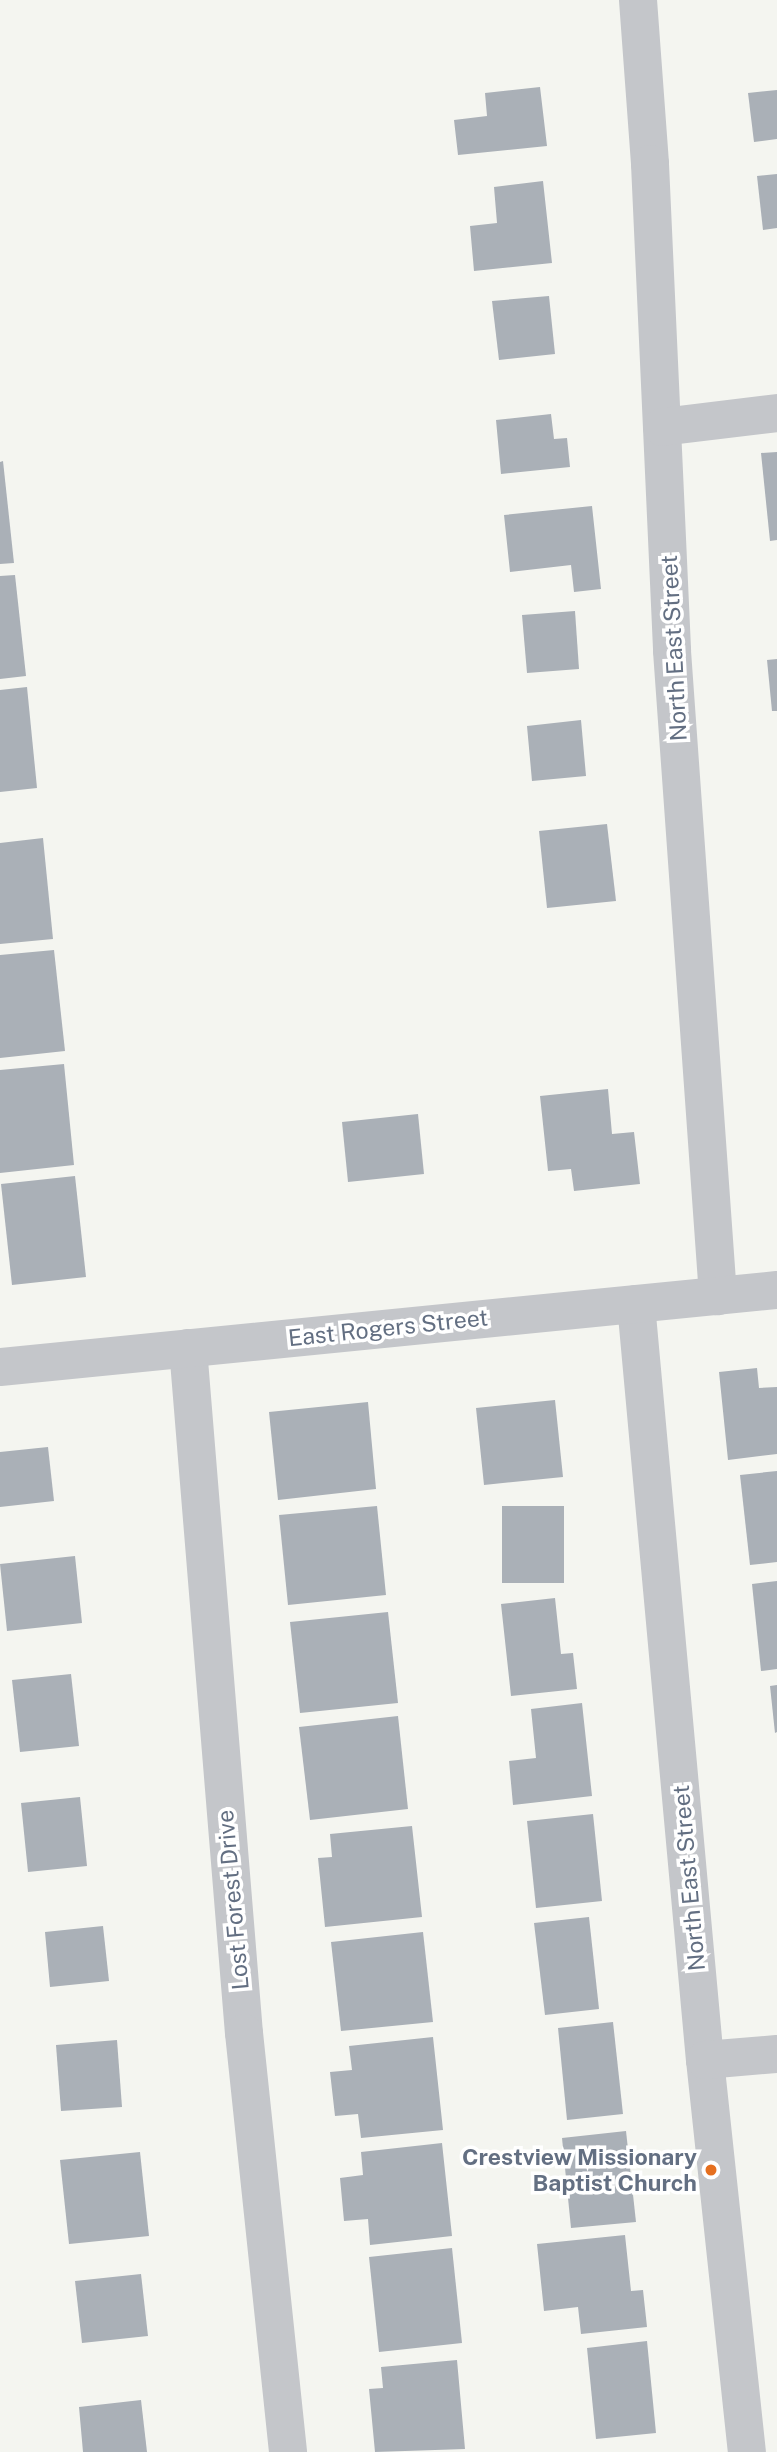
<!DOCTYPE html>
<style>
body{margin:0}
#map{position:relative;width:777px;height:2452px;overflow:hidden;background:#f4f5f0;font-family:"Public Sans",sans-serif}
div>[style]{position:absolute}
.building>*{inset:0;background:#aab0b7}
.minor>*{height:38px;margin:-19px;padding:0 19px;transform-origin:19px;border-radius:19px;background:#c4c6ca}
.dots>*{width:19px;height:19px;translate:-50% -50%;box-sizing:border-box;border:4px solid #fff;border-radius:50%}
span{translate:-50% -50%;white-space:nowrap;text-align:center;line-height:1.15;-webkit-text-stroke:7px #fff;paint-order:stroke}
.street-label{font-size:23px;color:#636f82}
.poi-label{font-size:23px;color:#636f82;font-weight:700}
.right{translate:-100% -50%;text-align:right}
</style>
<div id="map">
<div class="building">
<i style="clip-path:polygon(540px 87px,547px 146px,458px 155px,454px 120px,487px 116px,485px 93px)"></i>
<i style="clip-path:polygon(777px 90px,777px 139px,754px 142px,748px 93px)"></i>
<i style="clip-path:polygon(777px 174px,777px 228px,763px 230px,757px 176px)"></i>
<i style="clip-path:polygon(543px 181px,552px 263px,474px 271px,470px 226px,497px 223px,494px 187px)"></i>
<i style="clip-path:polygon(549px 296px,555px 354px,499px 360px,492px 301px)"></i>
<i style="clip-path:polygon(551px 414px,554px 439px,567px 438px,570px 467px,501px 474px,496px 420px)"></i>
<i style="clip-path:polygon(777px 452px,777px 540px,770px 541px,761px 453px)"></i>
<i style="clip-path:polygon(3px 461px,14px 563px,0 564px,0 462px)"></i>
<i style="clip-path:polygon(592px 506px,601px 589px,574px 592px,571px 565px,510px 572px,504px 515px)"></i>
<i style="clip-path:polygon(15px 575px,26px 676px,0 679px,0 576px)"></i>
<i style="clip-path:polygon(575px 611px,579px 669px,527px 673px,522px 615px)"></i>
<i style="clip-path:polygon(777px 659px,777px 711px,772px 711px,767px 660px)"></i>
<i style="clip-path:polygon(27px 687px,37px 788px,0 792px,0 690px)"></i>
<i style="clip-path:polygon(581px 720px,586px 776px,532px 781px,527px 726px)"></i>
<i style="clip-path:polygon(607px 824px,616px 901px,547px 908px,539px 831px)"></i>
<i style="clip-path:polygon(43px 838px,53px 939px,0 944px,0 843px)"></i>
<i style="clip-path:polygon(54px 950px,65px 1051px,0 1058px,0 955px)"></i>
<i style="clip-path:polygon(64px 1064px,74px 1165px,0 1173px,0 1070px)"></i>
<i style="clip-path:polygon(608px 1089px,612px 1134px,634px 1132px,640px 1184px,574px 1191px,571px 1169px,548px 1171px,540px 1096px)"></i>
<i style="clip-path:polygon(418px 1114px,424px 1174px,348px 1182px,342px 1122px)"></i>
<i style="clip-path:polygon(75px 1176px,86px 1277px,12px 1285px,1px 1184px)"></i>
<i style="clip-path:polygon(757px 1368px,759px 1388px,777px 1387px,777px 1454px,728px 1460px,719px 1372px)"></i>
<i style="clip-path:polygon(555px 1400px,563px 1477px,484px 1485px,476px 1408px)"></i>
<i style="clip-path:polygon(368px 1402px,376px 1489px,278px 1500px,269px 1412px)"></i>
<i style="clip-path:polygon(48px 1447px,54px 1501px,0 1507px,0 1452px)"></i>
<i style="clip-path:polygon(777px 1471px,777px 1562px,750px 1565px,740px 1475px)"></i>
<i style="clip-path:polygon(377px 1506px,386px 1595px,288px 1605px,279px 1515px)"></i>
<i style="clip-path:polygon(502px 1506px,564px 1506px,564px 1583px,502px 1583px)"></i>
<i style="clip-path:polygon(75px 1556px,82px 1623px,7px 1631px,0 1564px)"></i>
<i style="clip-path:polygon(777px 1581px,777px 1669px,761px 1671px,752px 1584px)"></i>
<i style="clip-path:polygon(555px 1598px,561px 1654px,573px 1653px,577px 1689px,511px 1696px,501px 1604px)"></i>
<i style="clip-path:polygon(388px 1612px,398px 1703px,300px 1713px,290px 1622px)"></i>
<i style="clip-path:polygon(71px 1674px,79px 1746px,20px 1752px,12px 1680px)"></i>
<i style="clip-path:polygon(777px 1685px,777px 1732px,775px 1733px,770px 1686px)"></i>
<i style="clip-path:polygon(582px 1703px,592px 1796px,513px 1805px,509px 1761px,536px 1758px,531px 1709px)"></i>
<i style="clip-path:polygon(398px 1716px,408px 1809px,310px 1820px,299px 1727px)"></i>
<i style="clip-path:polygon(80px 1797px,87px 1866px,28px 1872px,21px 1803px)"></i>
<i style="clip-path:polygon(593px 1814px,602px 1901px,536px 1908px,527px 1821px)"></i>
<i style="clip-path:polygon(412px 1826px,422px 1917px,325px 1927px,318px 1858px,332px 1857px,330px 1834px)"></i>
<i style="clip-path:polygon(589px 1917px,599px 2009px,545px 2015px,534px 1923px)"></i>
<i style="clip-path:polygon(103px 1926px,109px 1981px,50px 1987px,45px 1932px)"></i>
<i style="clip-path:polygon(423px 1932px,433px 2022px,341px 2031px,331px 1942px)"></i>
<i style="clip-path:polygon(613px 2022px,623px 2114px,567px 2120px,558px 2028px)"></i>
<i style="clip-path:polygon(433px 2037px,443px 2130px,361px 2138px,358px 2114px,335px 2116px,330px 2072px,352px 2070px,349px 2046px)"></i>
<i style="clip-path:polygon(117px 2040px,122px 2107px,61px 2111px,56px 2045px)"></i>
<i style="clip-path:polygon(626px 2131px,636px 2222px,571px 2228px,562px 2138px)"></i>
<i style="clip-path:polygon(442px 2143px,452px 2236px,370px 2245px,368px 2219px,344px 2221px,340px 2178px,363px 2175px,361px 2152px)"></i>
<i style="clip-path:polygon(140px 2152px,149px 2236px,69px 2244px,60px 2160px)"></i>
<i style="clip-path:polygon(625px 2235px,631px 2291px,643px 2290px,647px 2327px,581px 2334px,578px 2307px,544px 2311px,537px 2244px)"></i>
<i style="clip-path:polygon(452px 2248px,462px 2343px,379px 2352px,369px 2257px)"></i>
<i style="clip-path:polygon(141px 2274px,148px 2336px,82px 2343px,75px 2281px)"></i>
<i style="clip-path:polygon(647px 2341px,656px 2433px,596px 2439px,587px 2348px)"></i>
<i style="clip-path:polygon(457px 2360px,465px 2449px,375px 2452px,369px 2389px,383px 2388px,381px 2367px)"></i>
<i style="clip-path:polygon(141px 2400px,147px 2452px,83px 2452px,79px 2407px)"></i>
</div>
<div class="minor">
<i style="left:638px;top:0;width:164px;rotate:85.8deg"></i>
<i style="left:650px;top:164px;width:487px;rotate:87.4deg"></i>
<i style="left:672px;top:651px;width:647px;rotate:85.92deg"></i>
<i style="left:662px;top:427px;width:116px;rotate:-6.9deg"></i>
<i style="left:636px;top:1304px;width:759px;rotate:84.79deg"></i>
<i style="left:705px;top:2060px;width:394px;rotate:83.9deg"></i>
<i style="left:188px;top:1348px;width:687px;rotate:85.33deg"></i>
<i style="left:244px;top:2033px;width:421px;rotate:84deg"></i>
<i style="left:0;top:1367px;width:781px;rotate:-5.66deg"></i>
<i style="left:705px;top:2060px;width:72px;rotate:-4.8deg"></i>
</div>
<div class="dots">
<i style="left:711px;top:2170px;background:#e56f1f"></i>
</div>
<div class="street-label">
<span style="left:674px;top:648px;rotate:-93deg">North East Street</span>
<span style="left:388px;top:1328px;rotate:-6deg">East Rogers Street</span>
<span style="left:689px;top:1878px;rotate:-95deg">North East Street</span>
<span style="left:233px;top:1900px;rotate:-95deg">Lost Forest Drive</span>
</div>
<div class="poi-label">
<span class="right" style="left:697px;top:2170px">Crestview Missionary<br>Baptist Church</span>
</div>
</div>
